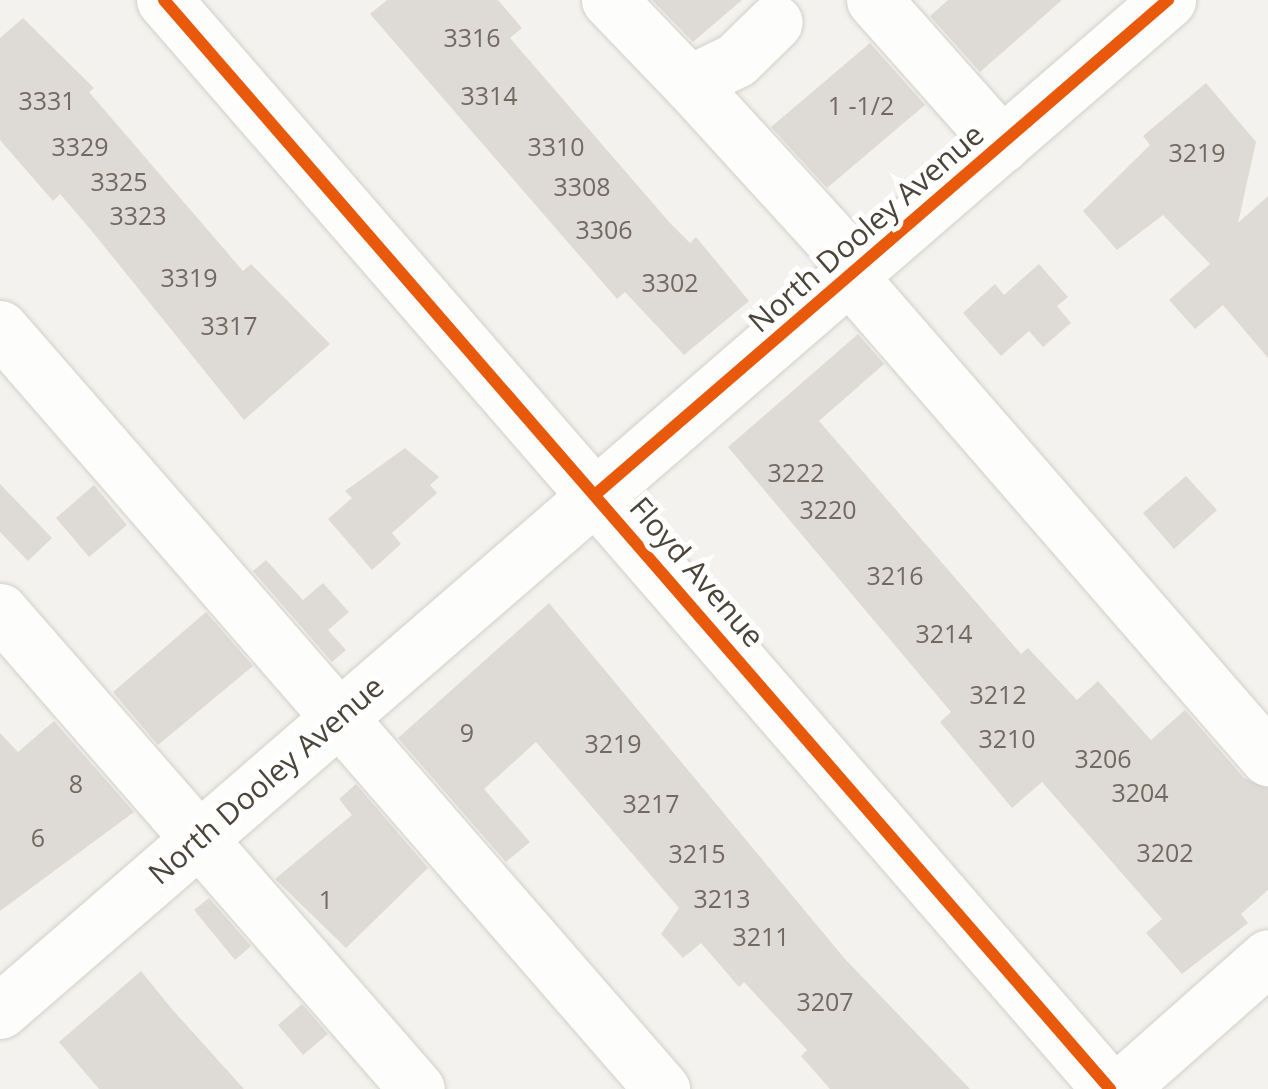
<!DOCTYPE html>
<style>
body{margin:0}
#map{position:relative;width:1268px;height:1089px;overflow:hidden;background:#f4f2ee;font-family:"Open Sans",sans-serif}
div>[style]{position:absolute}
.building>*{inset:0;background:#dedbd6}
.roads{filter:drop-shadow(0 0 2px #d2d0cb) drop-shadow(0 0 2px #d2d0cb)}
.minor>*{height:55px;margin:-27.5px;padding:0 27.5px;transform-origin:27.5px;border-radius:27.5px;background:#fdfdfc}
.cycleway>*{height:12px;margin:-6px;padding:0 6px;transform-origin:6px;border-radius:6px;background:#e8590c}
span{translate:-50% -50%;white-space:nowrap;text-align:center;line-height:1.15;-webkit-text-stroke:10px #fff;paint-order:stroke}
.number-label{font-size:25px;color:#706a61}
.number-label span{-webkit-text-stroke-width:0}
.street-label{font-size:30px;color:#4b4439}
</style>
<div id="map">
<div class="building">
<i style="clip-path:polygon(387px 0,498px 0,522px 28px,510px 38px,670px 223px,690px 243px,696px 237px,749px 301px,684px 355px,625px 292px,617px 299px,370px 14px)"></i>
<i style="clip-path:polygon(652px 0,742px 0,693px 42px)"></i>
<i style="clip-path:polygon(948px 0,1062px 0,980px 72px,930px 16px)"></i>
<i style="clip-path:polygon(23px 18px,94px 88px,89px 92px,243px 271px,251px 264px,330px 344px,244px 420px,91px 230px,60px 194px,53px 201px,0 140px,0 38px)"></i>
<i style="clip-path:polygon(870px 43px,925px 105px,827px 188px,771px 127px)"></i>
<i style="clip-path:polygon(1206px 83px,1256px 142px,1238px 223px,1268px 196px,1268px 358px,1223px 305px,1195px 329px,1169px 300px,1210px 264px,1163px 215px,1117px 250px,1083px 211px,1150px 145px,1143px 136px)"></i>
<i style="clip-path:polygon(1039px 264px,1068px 297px,1057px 306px,1071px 323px,1043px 347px,1029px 331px,1001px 356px,963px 313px,995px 284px,1004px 295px)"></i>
<i style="clip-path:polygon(858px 334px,884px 364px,819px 421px,1021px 654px,1028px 648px,1077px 700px,1098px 681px,1151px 740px,1185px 710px,1244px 778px,1268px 788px,1268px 890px,1241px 914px,1248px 923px,1182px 974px,1146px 933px,1162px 919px,1042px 782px,1012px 808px,940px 722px,951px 712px,728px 447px)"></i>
<i style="clip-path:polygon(405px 448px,439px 477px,430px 485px,437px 493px,392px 533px,401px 544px,372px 570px,328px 519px,352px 498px,345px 491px)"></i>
<i style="clip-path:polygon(1186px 476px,1217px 510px,1174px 549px,1143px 513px)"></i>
<i style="clip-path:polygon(0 484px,52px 538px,28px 561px,0 532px)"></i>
<i style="clip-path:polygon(94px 485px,127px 525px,89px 557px,56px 518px)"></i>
<i style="clip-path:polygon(266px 560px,303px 600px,323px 583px,349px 612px,328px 630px,346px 650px,332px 662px,253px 571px)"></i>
<i style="clip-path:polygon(549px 603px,845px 959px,970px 1089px,830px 1089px,801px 1056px,807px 1050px,744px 982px,739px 987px,701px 943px,683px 958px,661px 934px,679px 908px,536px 742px,484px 789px,530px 842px,506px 862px,398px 738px)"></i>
<i style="clip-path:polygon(206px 612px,253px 666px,158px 745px,113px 692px)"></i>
<i style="clip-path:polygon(54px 721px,134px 812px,0 911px,0 733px,18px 752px)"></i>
<i style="clip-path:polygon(356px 784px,428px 868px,346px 948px,275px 879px,352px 815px,339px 799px)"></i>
<i style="clip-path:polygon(209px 898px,251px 946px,235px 960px,194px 910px)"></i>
<i style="clip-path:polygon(141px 971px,171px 1008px,244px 1089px,99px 1089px,59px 1042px)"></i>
<i style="clip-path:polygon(302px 1004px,328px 1034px,303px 1055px,278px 1025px)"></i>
</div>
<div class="roads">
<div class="minor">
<i style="left:164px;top:0;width:1443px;rotate:49.02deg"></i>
<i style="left:609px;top:0;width:115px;rotate:46.1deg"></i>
<i style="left:689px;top:83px;width:52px;rotate:-26.1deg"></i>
<i style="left:736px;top:60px;width:54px;rotate:-44.3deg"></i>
<i style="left:874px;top:0;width:193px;rotate:48.4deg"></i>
<i style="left:689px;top:83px;width:251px;rotate:47.6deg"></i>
<i style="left:849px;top:276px;width:639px;rotate:49deg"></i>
<i style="left:0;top:328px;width:1009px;rotate:48.98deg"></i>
<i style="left:0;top:611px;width:634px;rotate:48.9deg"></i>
<i style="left:0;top:1011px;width:1545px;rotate:-40.88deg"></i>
<i style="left:1119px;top:1089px;width:199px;rotate:-41.5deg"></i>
</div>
</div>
<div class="cycleway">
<i style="left:164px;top:0;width:1443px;rotate:49.02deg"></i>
<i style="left:596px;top:494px;width:756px;rotate:-40.82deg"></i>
</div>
<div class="number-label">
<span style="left:472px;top:37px">3316</span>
<span style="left:489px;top:95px">3314</span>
<span style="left:47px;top:100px">3331</span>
<span style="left:861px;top:105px">1 -1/2</span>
<span style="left:80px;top:146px">3329</span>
<span style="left:556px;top:146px">3310</span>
<span style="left:1197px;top:152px">3219</span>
<span style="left:119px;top:181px">3325</span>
<span style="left:582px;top:186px">3308</span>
<span style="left:138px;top:215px">3323</span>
<span style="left:604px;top:229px">3306</span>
<span style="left:189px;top:277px">3319</span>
<span style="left:670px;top:282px">3302</span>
<span style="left:229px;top:325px">3317</span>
<span style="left:796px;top:472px">3222</span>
<span style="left:828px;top:509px">3220</span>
<span style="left:895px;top:575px">3216</span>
<span style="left:944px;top:633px">3214</span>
<span style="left:998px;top:694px">3212</span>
<span style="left:467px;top:732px">9</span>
<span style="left:1007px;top:738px">3210</span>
<span style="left:613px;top:743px">3219</span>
<span style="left:1103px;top:758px">3206</span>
<span style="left:76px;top:783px">8</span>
<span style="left:1140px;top:792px">3204</span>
<span style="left:651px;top:803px">3217</span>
<span style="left:38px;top:837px">6</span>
<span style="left:1165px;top:852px">3202</span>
<span style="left:697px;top:853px">3215</span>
<span style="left:722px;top:898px">3213</span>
<span style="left:326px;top:899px">1</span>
<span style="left:761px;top:936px">3211</span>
<span style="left:825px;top:1001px">3207</span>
</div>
<div class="street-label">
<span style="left:866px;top:228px;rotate:-41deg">North Dooley Avenue</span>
<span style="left:697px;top:572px;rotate:49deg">Floyd Avenue</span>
<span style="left:266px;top:780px;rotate:-41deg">North Dooley Avenue</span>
</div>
</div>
